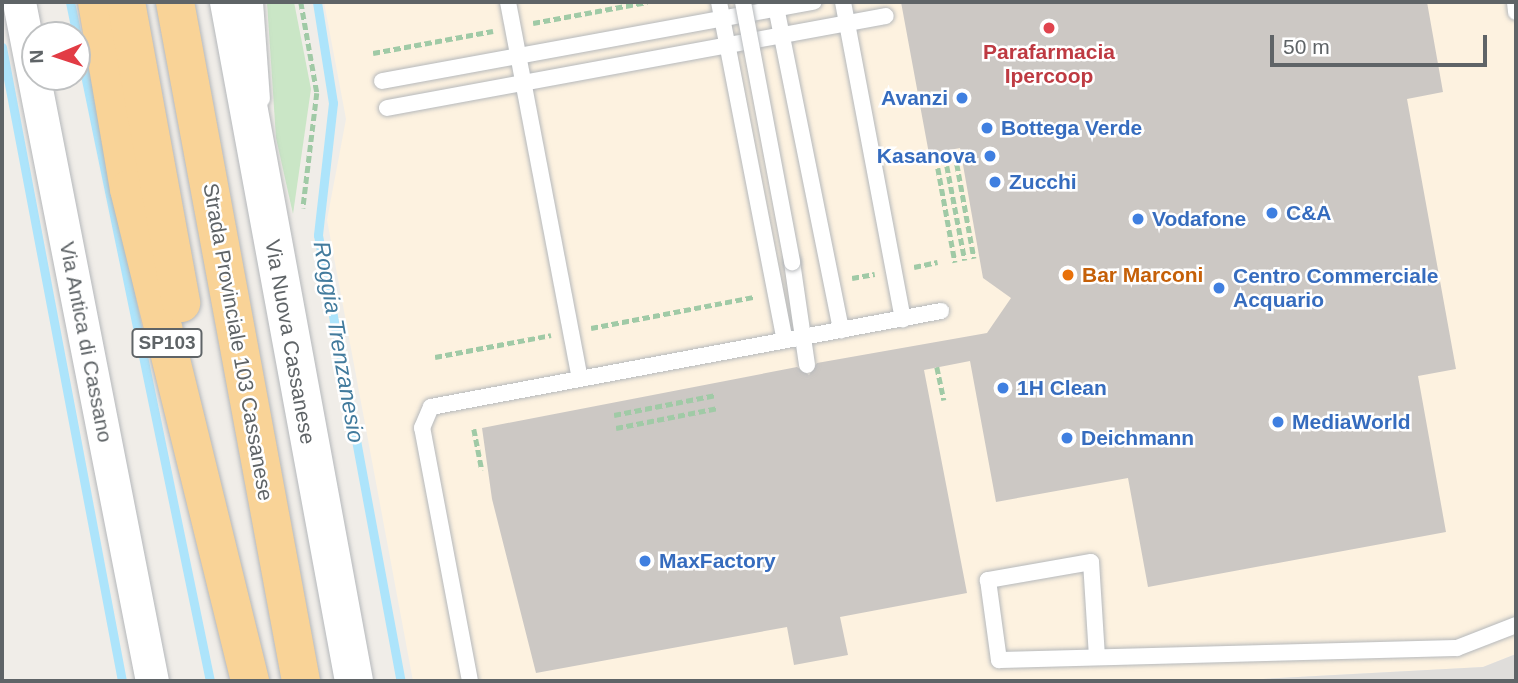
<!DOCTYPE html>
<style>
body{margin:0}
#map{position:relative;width:1518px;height:683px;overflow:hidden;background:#f0ede8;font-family:Arial,sans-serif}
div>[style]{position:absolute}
.commercial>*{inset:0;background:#fdf2e0}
.industrial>*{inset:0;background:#dfddda}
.green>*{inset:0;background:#cae6c6}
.stream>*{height:9px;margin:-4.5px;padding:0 4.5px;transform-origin:4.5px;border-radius:4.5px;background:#ade4fb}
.building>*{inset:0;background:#ccc8c4}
.path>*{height:4.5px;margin-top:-2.25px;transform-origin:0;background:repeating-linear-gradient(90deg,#a0caa6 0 7px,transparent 0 10.5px)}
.roads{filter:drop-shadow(0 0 2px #b5b8bb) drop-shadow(0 0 2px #b5b8bb)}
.lane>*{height:16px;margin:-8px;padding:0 8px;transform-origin:8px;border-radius:8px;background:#fff}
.street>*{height:33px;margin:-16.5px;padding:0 16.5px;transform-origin:16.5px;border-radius:16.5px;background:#fff}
.secondary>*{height:38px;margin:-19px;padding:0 19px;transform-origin:19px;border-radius:19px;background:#fff}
.highway>*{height:38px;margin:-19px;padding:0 19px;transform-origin:19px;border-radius:19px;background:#f9d397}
.bridges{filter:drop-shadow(0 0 2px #b5b8bb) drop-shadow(0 0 2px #b5b8bb)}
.lane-bridge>*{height:16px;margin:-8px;padding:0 8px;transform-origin:8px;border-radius:8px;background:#fff}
.dots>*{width:19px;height:19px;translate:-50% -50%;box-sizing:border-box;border:4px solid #fff;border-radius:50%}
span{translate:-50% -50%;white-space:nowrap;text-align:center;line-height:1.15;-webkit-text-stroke:5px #fff;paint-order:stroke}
.shield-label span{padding:2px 5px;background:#fff;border:2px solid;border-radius:5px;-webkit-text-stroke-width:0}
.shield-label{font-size:19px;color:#5f6467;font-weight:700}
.health-label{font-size:21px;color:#be3a42;font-weight:700}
.shop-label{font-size:21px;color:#366cbe;font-weight:700}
.right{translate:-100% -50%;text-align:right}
.left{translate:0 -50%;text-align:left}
.food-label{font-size:21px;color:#c56008;font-weight:700}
.street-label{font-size:21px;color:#5f6467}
.water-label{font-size:23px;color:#427b9d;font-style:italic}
.frame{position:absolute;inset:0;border:4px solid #5f6467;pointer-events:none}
.north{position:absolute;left:21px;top:21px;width:70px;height:70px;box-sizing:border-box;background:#fff;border:2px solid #bfc1c2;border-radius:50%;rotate:268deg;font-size:19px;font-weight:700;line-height:28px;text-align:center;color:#5f6467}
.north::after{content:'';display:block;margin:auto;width:24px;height:32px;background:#e23c45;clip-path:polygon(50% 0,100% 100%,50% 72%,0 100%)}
.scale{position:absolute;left:1270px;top:35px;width:217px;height:32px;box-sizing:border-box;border:4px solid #5f6467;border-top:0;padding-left:9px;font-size:21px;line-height:24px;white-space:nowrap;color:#5f6467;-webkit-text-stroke:5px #fff;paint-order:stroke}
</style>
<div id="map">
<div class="commercial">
<i style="clip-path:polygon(324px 2px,1516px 2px,1516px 654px,1483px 667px,1226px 681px,413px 681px,327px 220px,346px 119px)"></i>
</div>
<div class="industrial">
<i style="clip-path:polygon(1516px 654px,1516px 681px,1226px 681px,1483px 667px)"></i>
</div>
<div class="green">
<i style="clip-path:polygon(267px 2px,294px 2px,311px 89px,293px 214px,276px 138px)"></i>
</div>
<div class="stream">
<i style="left:70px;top:2px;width:693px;rotate:78.35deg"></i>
<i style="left:317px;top:2px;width:102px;rotate:81deg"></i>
<i style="left:333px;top:103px;width:133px;rotate:96.5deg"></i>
<i style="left:318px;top:235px;width:454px;rotate:79.5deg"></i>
<i style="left:2px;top:47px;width:645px;rotate:79.28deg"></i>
</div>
<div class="building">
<i style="clip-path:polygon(901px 2px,1427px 2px,1443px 92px,1407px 99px,1456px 369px,1418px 376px,1446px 532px,1148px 587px,1128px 478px,996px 502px,970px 361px,924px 370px,967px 593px,840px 617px,848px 655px,794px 665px,787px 627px,536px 673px,492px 499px,482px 428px,797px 367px,809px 375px,817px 363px,987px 333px,1011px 298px,983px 278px,960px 148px,929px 154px)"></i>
</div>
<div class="path">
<i style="left:301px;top:2px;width:92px;rotate:80deg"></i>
<i style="left:317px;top:93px;width:116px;rotate:96.9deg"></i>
<i style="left:533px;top:23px;width:116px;rotate:-10.4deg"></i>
<i style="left:373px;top:53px;width:122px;rotate:-10.4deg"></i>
<i style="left:957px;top:164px;width:96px;rotate:79.7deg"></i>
<i style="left:947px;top:166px;width:96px;rotate:79.2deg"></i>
<i style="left:938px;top:168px;width:96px;rotate:79.7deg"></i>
<i style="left:914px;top:267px;width:24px;rotate:-12deg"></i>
<i style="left:852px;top:278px;width:23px;rotate:-10deg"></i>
<i style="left:591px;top:328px;width:166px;rotate:-10.8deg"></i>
<i style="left:435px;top:357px;width:118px;rotate:-10.7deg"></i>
<i style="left:937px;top:367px;width:34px;rotate:78deg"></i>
<i style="left:614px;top:415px;width:104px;rotate:-11.1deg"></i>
<i style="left:616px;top:428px;width:104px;rotate:-11.1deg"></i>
<i style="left:474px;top:429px;width:42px;rotate:79deg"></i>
</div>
<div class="roads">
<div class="lane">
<i style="left:255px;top:2px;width:97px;rotate:85.9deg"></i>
<i style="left:508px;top:2px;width:383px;rotate:79.2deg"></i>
<i style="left:719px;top:2px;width:344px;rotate:79deg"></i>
<i style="left:775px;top:2px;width:335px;rotate:78.6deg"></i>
<i style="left:843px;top:2px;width:323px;rotate:79.3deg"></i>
<i style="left:1515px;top:2px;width:10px;rotate:84deg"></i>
<i style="left:382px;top:81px;width:439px;rotate:-10.4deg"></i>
<i style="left:387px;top:108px;width:507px;rotate:-10.45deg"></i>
<i style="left:792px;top:262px;width:104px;rotate:81.7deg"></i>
<i style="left:1097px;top:657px;width:95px;rotate:-93.6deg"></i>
<i style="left:1091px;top:562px;width:105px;rotate:170.1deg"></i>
<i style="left:988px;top:580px;width:81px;rotate:82.2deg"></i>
<i style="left:999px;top:660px;width:458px;rotate:-1.5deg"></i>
<i style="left:1457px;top:648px;width:63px;rotate:-21.3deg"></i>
<i style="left:470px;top:681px;width:258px;rotate:-100.7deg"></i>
<i style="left:422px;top:428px;width:23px;rotate:-67deg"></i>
<i style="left:431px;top:407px;width:519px;rotate:-10.66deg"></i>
</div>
<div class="street">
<i style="left:19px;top:2px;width:692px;rotate:78.92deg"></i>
</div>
<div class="secondary">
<i style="left:229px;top:2px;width:690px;rotate:79.57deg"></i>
</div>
<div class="highway">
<i style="left:97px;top:2px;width:190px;rotate:80.3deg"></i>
<i style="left:129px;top:189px;width:507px;rotate:76.18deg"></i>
<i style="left:126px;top:2px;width:306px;rotate:79.6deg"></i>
<i style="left:175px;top:2px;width:691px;rotate:79.49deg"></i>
</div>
</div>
<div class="bridges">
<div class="lane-bridge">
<i style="left:743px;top:2px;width:265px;rotate:79.3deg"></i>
</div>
</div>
<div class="dots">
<i style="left:1049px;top:28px;background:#e0444e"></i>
<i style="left:962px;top:98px;background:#3f7fe0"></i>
<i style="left:987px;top:128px;background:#3f7fe0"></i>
<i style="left:990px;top:156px;background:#3f7fe0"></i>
<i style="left:995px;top:182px;background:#3f7fe0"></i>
<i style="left:1272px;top:213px;background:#3f7fe0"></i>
<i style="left:1138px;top:219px;background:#3f7fe0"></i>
<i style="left:1068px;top:275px;background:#e8710a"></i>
<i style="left:1219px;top:288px;background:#3f7fe0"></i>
<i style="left:1003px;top:388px;background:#3f7fe0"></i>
<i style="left:1278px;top:422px;background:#3f7fe0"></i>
<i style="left:1067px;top:438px;background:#3f7fe0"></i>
<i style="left:645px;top:561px;background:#3f7fe0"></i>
</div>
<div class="shield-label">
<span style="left:167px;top:343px">SP103</span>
</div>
<div class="health-label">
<span style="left:1049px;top:64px">Parafarmacia<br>Ipercoop</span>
</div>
<div class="shop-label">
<span class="right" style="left:948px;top:98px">Avanzi</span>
<span class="left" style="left:1001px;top:128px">Bottega Verde</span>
<span class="right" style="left:976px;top:156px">Kasanova</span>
<span class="left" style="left:1009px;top:182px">Zucchi</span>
<span class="left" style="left:1286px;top:213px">C&amp;A</span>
<span class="left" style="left:1152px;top:219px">Vodafone</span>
<span class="left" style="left:1233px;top:288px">Centro Commerciale<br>Acquario</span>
<span class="left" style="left:1017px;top:388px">1H Clean</span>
<span class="left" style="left:1292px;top:422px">MediaWorld</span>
<span class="left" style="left:1081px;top:438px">Deichmann</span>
<span class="left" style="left:659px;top:561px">MaxFactory</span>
</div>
<div class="food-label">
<span class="left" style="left:1082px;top:275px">Bar Marconi</span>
</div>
<div class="street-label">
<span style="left:86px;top:342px;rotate:79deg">Via Antica di Cassano</span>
<span style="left:238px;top:342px;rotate:80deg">Strada Provinciale 103 Cassanese</span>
<span style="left:290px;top:342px;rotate:80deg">Via Nuova Cassanese</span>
</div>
<div class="water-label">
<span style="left:339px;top:342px;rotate:80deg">Roggia Trenzanesio</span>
</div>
<div class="frame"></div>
<div class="north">N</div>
<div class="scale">50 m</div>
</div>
